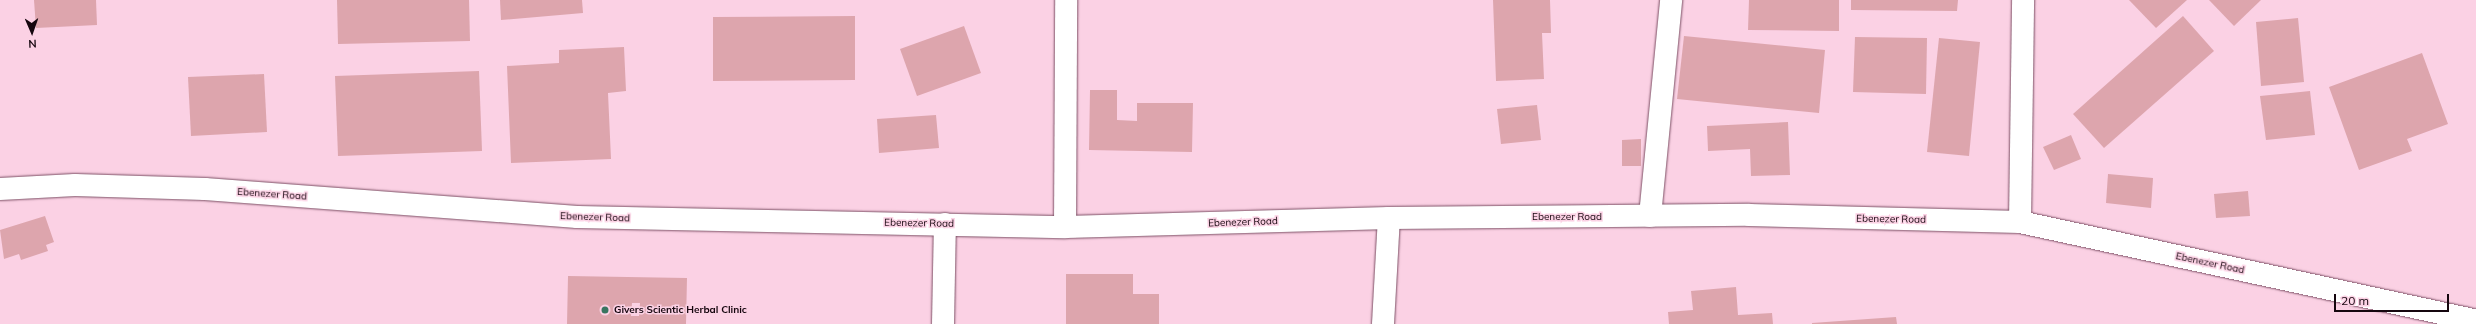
<!DOCTYPE html>
<style>
body{margin:0}
#map{position:relative;width:2476px;height:324px;overflow:hidden;background:#fbd1e4;font-family:Mulish,sans-serif}
div>[style]{position:absolute}
.building>*{inset:0;background:#dda5ad}
.roads{filter:drop-shadow(0 0 1px #7d5166) drop-shadow(0 0 1px #7d5166)}
.minor>*{height:22px;margin:-11px;padding:0 11px;transform-origin:11px;border-radius:11px;background:#fff}
.dots>*{width:11px;height:11px;translate:-50% -50%;box-sizing:border-box;border:2px solid #fbd1e4;border-radius:50%}
span{translate:-50% -50%;white-space:nowrap;text-align:center;line-height:1.15;-webkit-text-stroke:3px #fbd1e4;paint-order:stroke}
.street-label{font-size:10px;color:#15060e}
.poi-label{font-size:10px;color:#15060e;font-weight:700}
.left{translate:0 -50%;text-align:left}
.north{position:absolute;left:12px;top:12px;width:40px;height:40px;-webkit-text-stroke:3px #fbd1e4;paint-order:stroke;rotate:178deg;font-size:11px;font-weight:700;line-height:16px;text-align:center;color:#15060e}
.north::after{content:'';display:block;margin:auto;width:14px;height:18px;background:#15060e;clip-path:polygon(50% 0,100% 100%,50% 72%,0 100%)}
.scale{position:absolute;left:2334px;top:294px;width:115px;height:18px;box-sizing:border-box;border:2px solid #15060e;border-top:0;padding-left:5px;font-size:12px;line-height:14px;white-space:nowrap;color:#15060e;-webkit-text-stroke:3px #fbd1e4;paint-order:stroke}
</style>
<div id="map">
<div class="building">
<i style="clip-path:polygon(34px 0,96px 0,97px 25px,36px 28px)"></i>
<i style="clip-path:polygon(337px 0,469px 0,470px 41px,338px 44px)"></i>
<i style="clip-path:polygon(500px 0,582px 0,583px 13px,501px 20px)"></i>
<i style="clip-path:polygon(1493px 0,1550px 0,1551px 33px,1542px 33px,1544px 79px,1496px 81px)"></i>
<i style="clip-path:polygon(1749px 0,1839px 0,1839px 31px,1748px 30px)"></i>
<i style="clip-path:polygon(1851px 0,1958px 0,1957px 11px,1851px 10px)"></i>
<i style="clip-path:polygon(2129px 0,2187px 0,2156px 28px)"></i>
<i style="clip-path:polygon(2209px 0,2261px 0,2234px 26px)"></i>
<i style="clip-path:polygon(855px 16px,855px 80px,713px 81px,713px 17px)"></i>
<i style="clip-path:polygon(2183px 16px,2214px 51px,2104px 148px,2073px 114px)"></i>
<i style="clip-path:polygon(2298px 18px,2304px 82px,2261px 86px,2256px 22px)"></i>
<i style="clip-path:polygon(964px 26px,981px 73px,917px 96px,900px 49px)"></i>
<i style="clip-path:polygon(1684px 36px,1825px 50px,1819px 113px,1677px 99px)"></i>
<i style="clip-path:polygon(1855px 37px,1927px 38px,1926px 94px,1853px 92px)"></i>
<i style="clip-path:polygon(1939px 38px,1980px 42px,1969px 156px,1927px 152px)"></i>
<i style="clip-path:polygon(624px 47px,626px 91px,608px 93px,611px 159px,511px 163px,507px 66px,559px 63px,559px 50px)"></i>
<i style="clip-path:polygon(2422px 53px,2448px 124px,2407px 139px,2412px 151px,2359px 170px,2329px 87px)"></i>
<i style="clip-path:polygon(479px 71px,482px 151px,338px 156px,335px 76px)"></i>
<i style="clip-path:polygon(264px 74px,267px 132px,191px 136px,188px 77px)"></i>
<i style="clip-path:polygon(1090px 90px,1117px 90px,1117px 120px,1137px 121px,1137px 103px,1193px 103px,1192px 152px,1089px 150px)"></i>
<i style="clip-path:polygon(2310px 91px,2315px 135px,2266px 140px,2260px 96px)"></i>
<i style="clip-path:polygon(1537px 105px,1541px 140px,1501px 144px,1497px 109px)"></i>
<i style="clip-path:polygon(936px 115px,939px 148px,879px 153px,877px 119px)"></i>
<i style="clip-path:polygon(1788px 122px,1790px 175px,1751px 176px,1750px 149px,1708px 151px,1707px 126px)"></i>
<i style="clip-path:polygon(2071px 135px,2081px 159px,2054px 170px,2043px 147px)"></i>
<i style="clip-path:polygon(1641px 139px,1641px 166px,1622px 166px,1622px 140px)"></i>
<i style="clip-path:polygon(2108px 174px,2153px 178px,2151px 208px,2106px 203px)"></i>
<i style="clip-path:polygon(2248px 191px,2250px 216px,2216px 218px,2214px 194px)"></i>
<i style="clip-path:polygon(45px 216px,54px 242px,46px 245px,48px 251px,21px 260px,19px 254px,4px 259px,0 230px)"></i>
<i style="clip-path:polygon(1066px 274px,1133px 274px,1133px 294px,1159px 294px,1159px 324px,1066px 324px)"></i>
<i style="clip-path:polygon(evenodd,568px 276px,687px 278px,686px 324px,567px 324px,568px 276px,632px 303px,640px 303px,639px 316px,631px 316px,632px 303px)"></i>
<i style="clip-path:polygon(1736px 287px,1738px 315px,1772px 313px,1773px 324px,1669px 324px,1668px 312px,1693px 310px,1691px 291px)"></i>
<i style="clip-path:polygon(1896px 317px,1897px 324px,1812px 324px,1812px 323px)"></i>
</div>
<div class="roads">
<div class="minor">
<i style="left:0;top:189px;width:75px;rotate:-3.1deg"></i>
<i style="left:75px;top:185px;width:130px;rotate:1.8deg"></i>
<i style="left:205px;top:189px;width:373px;rotate:4.3deg"></i>
<i style="left:577px;top:217px;width:488px;rotate:1.2deg"></i>
<i style="left:1065px;top:227px;width:324px;rotate:-1.6deg"></i>
<i style="left:1389px;top:218px;width:360px;rotate:-0.5deg"></i>
<i style="left:1749px;top:215px;width:271px;rotate:1.5deg"></i>
<i style="left:2020px;top:222px;width:467px;rotate:12.2deg"></i>
<i style="left:1650px;top:216px;width:217px;rotate:-84.4deg"></i>
<i style="left:2020px;top:222px;width:222px;rotate:-89.2deg"></i>
<i style="left:1065px;top:227px;width:227px;rotate:-89.7deg"></i>
<i style="left:943px;top:324px;width:100px;rotate:-88.9deg"></i>
<i style="left:1383px;top:324px;width:106px;rotate:-86.8deg"></i>
</div>
</div>
<div class="dots">
<i style="left:605px;top:310px;background:#387560"></i>
</div>
<div class="street-label">
<span style="left:272px;top:194px;rotate:4deg">Ebenezer Road</span>
<span style="left:595px;top:217px;rotate:2deg">Ebenezer Road</span>
<span style="left:1567px;top:217px">Ebenezer Road</span>
<span style="left:1891px;top:219px;rotate:1deg">Ebenezer Road</span>
<span style="left:1243px;top:222px;rotate:-2deg">Ebenezer Road</span>
<span style="left:919px;top:223px;rotate:1deg">Ebenezer Road</span>
<span style="left:2210px;top:263px;rotate:12deg">Ebenezer Road</span>
</div>
<div class="poi-label">
<span class="left" style="left:614px;top:310px">Givers Scientic Herbal Clinic</span>
</div>
<div class="north">N</div>
<div class="scale">20 m</div>
</div>
